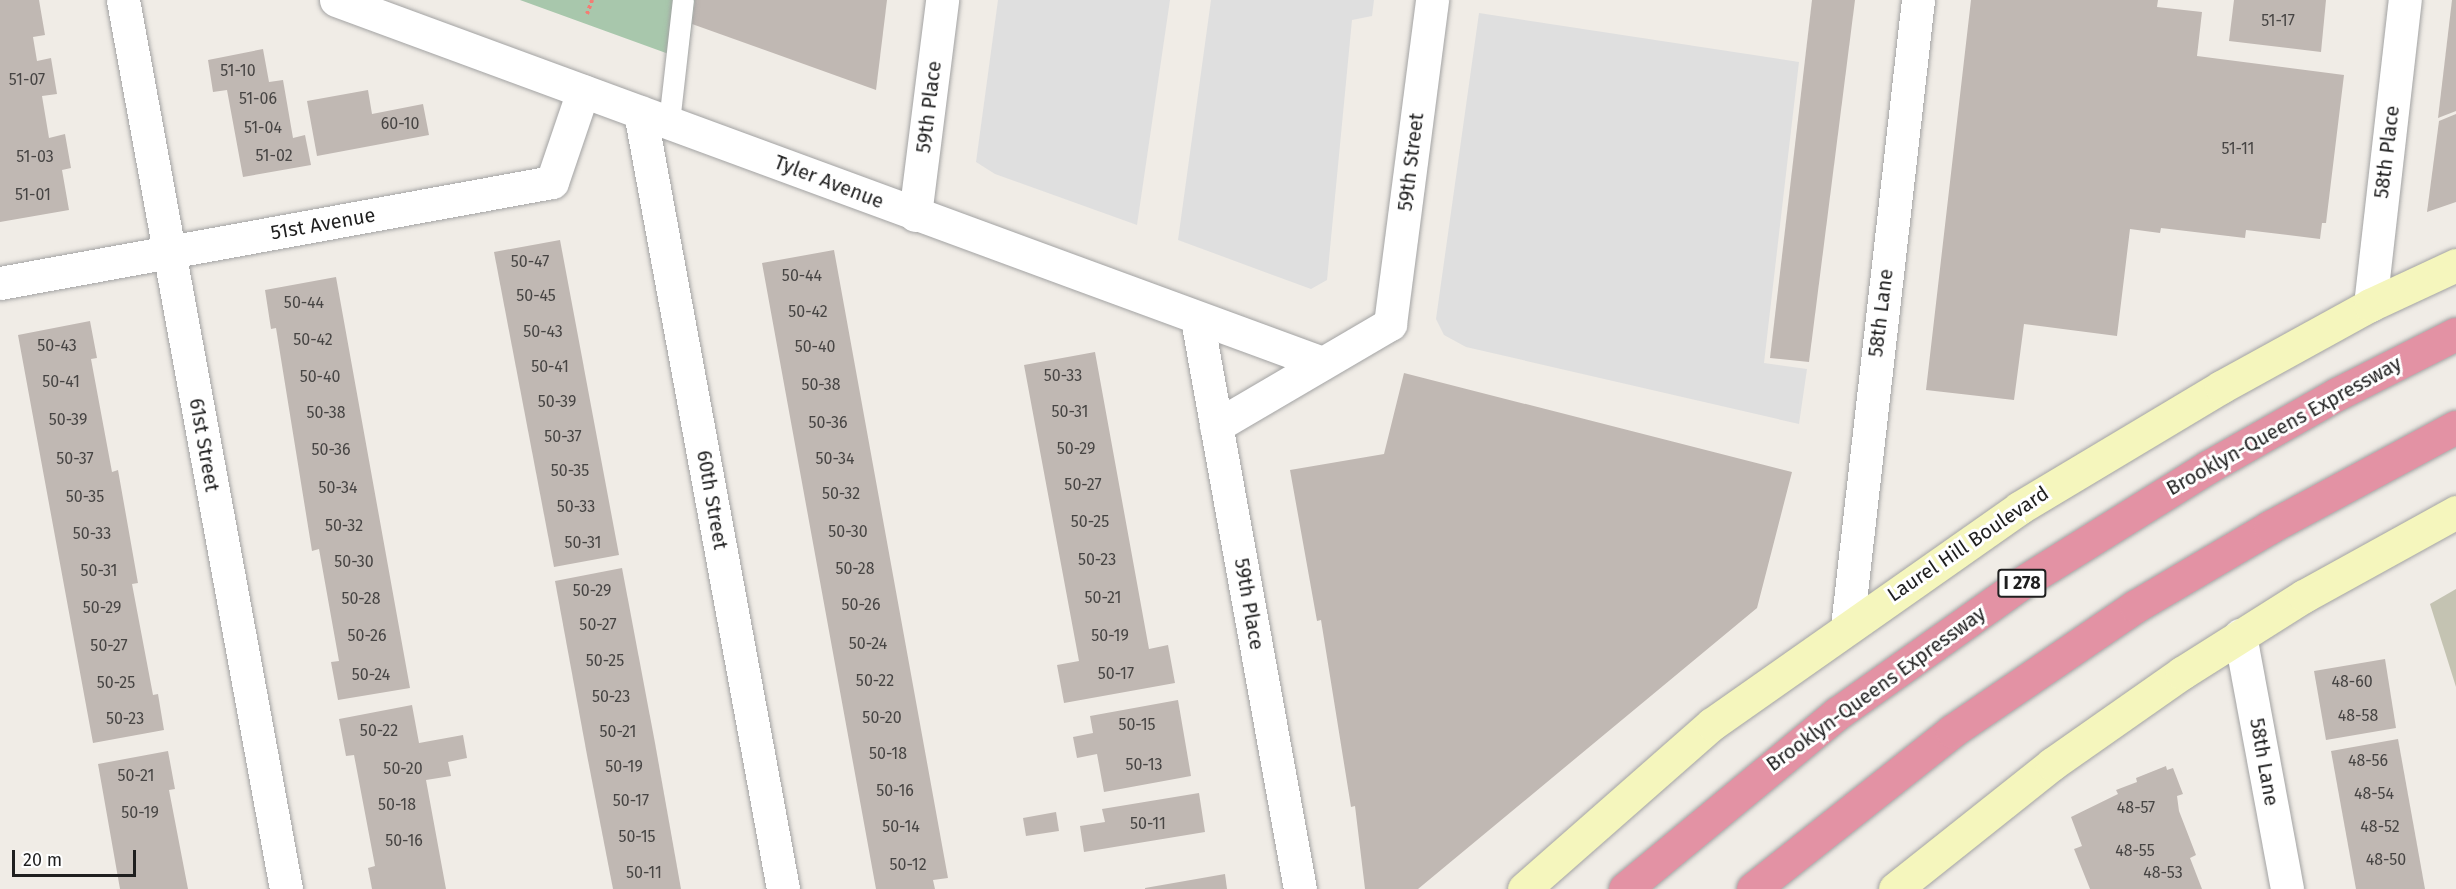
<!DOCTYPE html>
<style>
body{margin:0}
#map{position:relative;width:2456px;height:889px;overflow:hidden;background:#f0ece6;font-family:"Fira Sans",sans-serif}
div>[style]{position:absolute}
.construction>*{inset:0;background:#c4c3b2}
.cemetery>*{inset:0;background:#a8c7ac}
.parking>*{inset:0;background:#dfdfdf}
.building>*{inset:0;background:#c0b8b3}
.path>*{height:4px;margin-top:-2px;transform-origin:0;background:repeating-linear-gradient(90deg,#f37d74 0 3px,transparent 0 6px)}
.roads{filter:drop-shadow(0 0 2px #a3a3a3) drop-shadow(0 0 2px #a3a3a3)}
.lane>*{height:21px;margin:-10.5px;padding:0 10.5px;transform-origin:10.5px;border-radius:10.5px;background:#fff}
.street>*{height:33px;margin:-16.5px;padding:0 16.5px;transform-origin:16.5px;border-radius:16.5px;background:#fff}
.secondary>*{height:33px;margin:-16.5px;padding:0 16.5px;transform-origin:16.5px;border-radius:16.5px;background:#f5f6bd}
.highway>*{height:33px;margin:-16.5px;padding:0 16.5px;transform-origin:16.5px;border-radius:16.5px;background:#e392a4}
span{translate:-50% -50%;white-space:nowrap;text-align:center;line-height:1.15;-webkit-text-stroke:6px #fff;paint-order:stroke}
.number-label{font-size:16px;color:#474544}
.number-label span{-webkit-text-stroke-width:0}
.shield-label span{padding:2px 4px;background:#fff;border:2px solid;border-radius:4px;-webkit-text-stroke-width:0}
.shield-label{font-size:18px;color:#1f1f1f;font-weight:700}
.street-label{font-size:20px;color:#1f1f1f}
.scale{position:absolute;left:12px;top:850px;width:124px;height:27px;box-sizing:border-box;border:3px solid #1f1f1f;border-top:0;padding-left:8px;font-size:18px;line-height:21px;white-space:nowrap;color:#1f1f1f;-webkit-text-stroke:4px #fff;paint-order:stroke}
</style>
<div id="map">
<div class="construction">
<i style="clip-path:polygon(2456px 589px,2456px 687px,2430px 604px)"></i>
</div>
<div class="cemetery">
<i style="clip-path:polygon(520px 0,695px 0,687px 61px,666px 53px)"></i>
</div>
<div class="parking">
<i style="clip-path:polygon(998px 0,1170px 0,1137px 225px,995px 174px,976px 162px)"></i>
<i style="clip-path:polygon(1211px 0,1374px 0,1372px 16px,1352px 20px,1327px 280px,1311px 289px,1178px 240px)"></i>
<i style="clip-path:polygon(1479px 13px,1799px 62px,1764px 363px,1807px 369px,1799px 424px,1466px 347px,1444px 335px,1436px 319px)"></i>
</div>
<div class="building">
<i style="clip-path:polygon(0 0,39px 0,45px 35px,33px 37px,37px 61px,51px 58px,57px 94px,42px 96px,49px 138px,65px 134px,71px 168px,62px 170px,69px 210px,0 222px)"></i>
<i style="clip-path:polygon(695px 0,887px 0,876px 90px,692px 24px)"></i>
<i style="clip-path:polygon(1812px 0,1855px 0,1809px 362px,1770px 358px)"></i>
<i style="clip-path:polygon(1971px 0,2158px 0,2157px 7px,2202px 12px,2197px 56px,2344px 75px,2326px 223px,2322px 223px,2320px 239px,2246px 230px,2245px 238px,2161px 228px,2160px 233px,2130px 229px,2117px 336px,2024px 324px,2014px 400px,1926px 390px)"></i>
<i style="clip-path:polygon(2234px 0,2326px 0,2321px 52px,2229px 41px)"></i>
<i style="clip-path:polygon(2452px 0,2456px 0,2456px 111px,2438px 118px)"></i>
<i style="clip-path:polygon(263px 49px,269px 82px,283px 80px,293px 138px,305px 135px,311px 165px,243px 177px,227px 90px,213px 92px,208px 60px)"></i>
<i style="clip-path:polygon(368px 90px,372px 114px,423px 104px,429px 135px,317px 156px,307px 101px)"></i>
<i style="clip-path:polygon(2456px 114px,2456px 202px,2427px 212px,2439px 121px)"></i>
<i style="clip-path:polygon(560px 240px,619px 555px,554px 567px,494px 252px)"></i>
<i style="clip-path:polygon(834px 250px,948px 878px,933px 880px,935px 889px,876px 889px,762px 263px)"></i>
<i style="clip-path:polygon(336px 277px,410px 688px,338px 700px,331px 662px,339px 661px,319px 549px,312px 551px,276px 328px,271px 329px,265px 290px)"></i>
<i style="clip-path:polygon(90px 321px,97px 358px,91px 359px,112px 472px,118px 470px,138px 583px,132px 584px,153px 695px,158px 694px,164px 730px,93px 743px,18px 335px)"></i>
<i style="clip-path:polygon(1095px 352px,1149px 649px,1168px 645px,1175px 683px,1064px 703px,1057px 665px,1079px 661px,1024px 365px)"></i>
<i style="clip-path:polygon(1404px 373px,1792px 472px,1757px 608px,1418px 889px,1365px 889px,1355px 806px,1351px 807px,1321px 620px,1317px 621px,1290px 470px,1384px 454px)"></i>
<i style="clip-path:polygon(622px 568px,655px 743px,681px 889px,613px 889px,587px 755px,555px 581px)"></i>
<i style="clip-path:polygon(2385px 659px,2396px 728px,2326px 740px,2314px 671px)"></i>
<i style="clip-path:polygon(1178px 700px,1191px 776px,1104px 792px,1097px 754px,1077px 758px,1073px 737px,1093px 733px,1090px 716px)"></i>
<i style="clip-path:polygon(412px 705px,419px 743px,463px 735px,467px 758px,448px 762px,451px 776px,426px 780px,446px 889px,372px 889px,368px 868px,375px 866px,354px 755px,346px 756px,339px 719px)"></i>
<i style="clip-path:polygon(2398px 739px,2425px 889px,2356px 889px,2331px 751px)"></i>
<i style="clip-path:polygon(168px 751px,175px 789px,169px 790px,188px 889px,120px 889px,98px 764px)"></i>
<i style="clip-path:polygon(2166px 766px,2167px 770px,2173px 768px,2183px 794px,2177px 796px,2179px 811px,2196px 855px,2190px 858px,2202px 889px,2090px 889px,2074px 849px,2082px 846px,2071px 817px,2118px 794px,2116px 790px,2137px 782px,2136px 778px)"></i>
<i style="clip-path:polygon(1199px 793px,1205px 832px,1084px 852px,1080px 826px,1105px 822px,1102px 809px)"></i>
<i style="clip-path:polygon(1056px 812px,1059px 831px,1026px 836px,1023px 818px)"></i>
<i style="clip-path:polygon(1225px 874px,1227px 889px,1145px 889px,1145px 888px)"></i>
</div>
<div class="path">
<i style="left:587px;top:14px;width:15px;rotate:-70deg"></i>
</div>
<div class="roads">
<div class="lane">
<i style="left:669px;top:122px;width:123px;rotate:-83.5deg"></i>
</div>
<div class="street">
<i style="left:123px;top:0;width:904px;rotate:79.61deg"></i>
<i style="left:336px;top:0;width:1051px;rotate:20.21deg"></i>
<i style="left:640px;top:112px;width:790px;rotate:79.57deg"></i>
<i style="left:915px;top:215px;width:217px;rotate:-82.8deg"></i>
<i style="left:0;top:283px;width:561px;rotate:-10.37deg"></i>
<i style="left:552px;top:182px;width:96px;rotate:-71.2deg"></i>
<i style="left:2370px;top:305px;width:307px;rotate:-83.5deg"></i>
<i style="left:1197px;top:319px;width:579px;rotate:79.76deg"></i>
<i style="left:1216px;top:426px;width:202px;rotate:-30.4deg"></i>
<i style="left:1390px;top:324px;width:327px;rotate:-82.6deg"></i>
<i style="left:1847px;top:627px;width:631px;rotate:-83.54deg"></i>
<i style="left:2240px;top:635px;width:258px;rotate:79.5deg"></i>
</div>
<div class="secondary">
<i style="left:1524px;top:889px;width:250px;rotate:-41.3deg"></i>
<i style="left:1712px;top:724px;width:375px;rotate:-35.1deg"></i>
<i style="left:2019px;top:508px;width:235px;rotate:-30.9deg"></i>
<i style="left:2221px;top:387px;width:170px;rotate:-28.8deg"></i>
<i style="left:2370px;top:305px;width:95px;rotate:-24.9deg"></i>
<i style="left:1895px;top:889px;width:201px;rotate:-38.5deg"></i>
<i style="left:2052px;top:764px;width:159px;rotate:-35deg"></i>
<i style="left:2182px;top:673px;width:144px;rotate:-32.3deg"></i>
<i style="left:2304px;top:596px;width:174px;rotate:-28.9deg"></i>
</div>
<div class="highway">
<i style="left:1625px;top:889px;width:276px;rotate:-39.6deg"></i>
<i style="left:1838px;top:713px;width:223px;rotate:-35.3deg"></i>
<i style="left:2020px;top:584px;width:221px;rotate:-31.9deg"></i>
<i style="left:2208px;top:467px;width:148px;rotate:-29.5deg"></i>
<i style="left:2337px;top:394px;width:133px;rotate:-26.8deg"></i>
<i style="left:1753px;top:889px;width:254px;rotate:-38.4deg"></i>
<i style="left:1952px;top:731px;width:222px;rotate:-34.2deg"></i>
<i style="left:2136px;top:606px;width:156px;rotate:-30.5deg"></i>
<i style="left:2270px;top:527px;width:211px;rotate:-28.3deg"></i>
</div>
</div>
<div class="number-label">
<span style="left:2278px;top:21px">51-17</span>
<span style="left:238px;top:71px">51-10</span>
<span style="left:27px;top:80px">51-07</span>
<span style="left:258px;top:99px">51-06</span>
<span style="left:400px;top:124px">60-10</span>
<span style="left:263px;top:128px">51-04</span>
<span style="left:2238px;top:149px">51-11</span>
<span style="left:274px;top:156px">51-02</span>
<span style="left:35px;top:157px">51-03</span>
<span style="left:33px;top:195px">51-01</span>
<span style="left:530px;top:262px">50-47</span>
<span style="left:802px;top:276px">50-44</span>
<span style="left:536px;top:296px">50-45</span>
<span style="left:304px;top:303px">50-44</span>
<span style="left:808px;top:312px">50-42</span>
<span style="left:543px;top:332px">50-43</span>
<span style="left:313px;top:340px">50-42</span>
<span style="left:57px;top:346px">50-43</span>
<span style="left:815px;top:347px">50-40</span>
<span style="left:550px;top:367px">50-41</span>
<span style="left:1063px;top:376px">50-33</span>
<span style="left:320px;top:377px">50-40</span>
<span style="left:61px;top:382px">50-41</span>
<span style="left:821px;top:385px">50-38</span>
<span style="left:557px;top:402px">50-39</span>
<span style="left:1070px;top:412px">50-31</span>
<span style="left:326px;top:413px">50-38</span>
<span style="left:68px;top:420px">50-39</span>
<span style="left:828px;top:423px">50-36</span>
<span style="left:563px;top:437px">50-37</span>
<span style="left:1076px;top:449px">50-29</span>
<span style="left:331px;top:450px">50-36</span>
<span style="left:75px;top:459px">50-37</span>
<span style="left:835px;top:459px">50-34</span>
<span style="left:570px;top:471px">50-35</span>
<span style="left:1083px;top:485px">50-27</span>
<span style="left:338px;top:488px">50-34</span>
<span style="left:841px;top:494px">50-32</span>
<span style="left:85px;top:497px">50-35</span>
<span style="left:576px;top:507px">50-33</span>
<span style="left:1090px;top:522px">50-25</span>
<span style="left:344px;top:526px">50-32</span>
<span style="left:848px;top:532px">50-30</span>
<span style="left:92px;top:534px">50-33</span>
<span style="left:583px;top:543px">50-31</span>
<span style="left:1097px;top:560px">50-23</span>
<span style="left:354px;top:562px">50-30</span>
<span style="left:855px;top:569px">50-28</span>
<span style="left:99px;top:571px">50-31</span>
<span style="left:592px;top:591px">50-29</span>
<span style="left:1103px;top:598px">50-21</span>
<span style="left:361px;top:599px">50-28</span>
<span style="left:861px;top:605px">50-26</span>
<span style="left:102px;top:608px">50-29</span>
<span style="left:598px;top:625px">50-27</span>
<span style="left:367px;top:636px">50-26</span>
<span style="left:1110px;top:636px">50-19</span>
<span style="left:868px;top:644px">50-24</span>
<span style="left:109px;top:646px">50-27</span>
<span style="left:605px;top:661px">50-25</span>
<span style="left:1116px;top:674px">50-17</span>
<span style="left:371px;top:675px">50-24</span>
<span style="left:875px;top:681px">50-22</span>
<span style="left:2352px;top:682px">48-60</span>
<span style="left:116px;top:683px">50-25</span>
<span style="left:611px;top:697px">50-23</span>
<span style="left:2358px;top:716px">48-58</span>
<span style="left:882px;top:718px">50-20</span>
<span style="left:125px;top:719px">50-23</span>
<span style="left:1137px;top:725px">50-15</span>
<span style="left:379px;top:731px">50-22</span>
<span style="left:618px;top:732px">50-21</span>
<span style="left:888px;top:754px">50-18</span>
<span style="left:2368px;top:761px">48-56</span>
<span style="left:1144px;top:765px">50-13</span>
<span style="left:624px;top:767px">50-19</span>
<span style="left:403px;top:769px">50-20</span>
<span style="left:136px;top:776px">50-21</span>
<span style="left:895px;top:791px">50-16</span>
<span style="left:2374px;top:794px">48-54</span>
<span style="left:631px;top:801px">50-17</span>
<span style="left:397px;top:805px">50-18</span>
<span style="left:2136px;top:808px">48-57</span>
<span style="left:140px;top:813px">50-19</span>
<span style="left:1148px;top:824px">50-11</span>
<span style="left:901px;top:827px">50-14</span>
<span style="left:2380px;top:827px">48-52</span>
<span style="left:637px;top:837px">50-15</span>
<span style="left:404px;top:841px">50-16</span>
<span style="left:2135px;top:851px">48-55</span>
<span style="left:2386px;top:860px">48-50</span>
<span style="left:908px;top:865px">50-12</span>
<span style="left:644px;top:873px">50-11</span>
<span style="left:2163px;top:873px">48-53</span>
</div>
<div class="shield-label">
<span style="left:2022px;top:583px">I 278</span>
</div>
<div class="street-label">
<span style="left:929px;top:107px;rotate:-83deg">59th Place</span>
<span style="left:2387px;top:152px;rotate:-83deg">58th Place</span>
<span style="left:1411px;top:162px;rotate:-83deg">59th Street</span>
<span style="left:829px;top:182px;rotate:21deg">Tyler Avenue</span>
<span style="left:323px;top:224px;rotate:-10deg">51st Avenue</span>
<span style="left:1881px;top:313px;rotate:-83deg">58th Lane</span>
<span style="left:2284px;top:426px;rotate:-29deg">Brooklyn-Queens Expressway</span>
<span style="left:204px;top:445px;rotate:80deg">61st Street</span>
<span style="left:712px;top:500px;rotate:80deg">60th Street</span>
<span style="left:1968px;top:544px;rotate:-34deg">Laurel Hill Boulevard</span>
<span style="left:1249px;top:604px;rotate:80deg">59th Place</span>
<span style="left:1876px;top:689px;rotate:-36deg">Brooklyn-Queens Expressway</span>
<span style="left:2264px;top:762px;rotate:80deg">58th Lane</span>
</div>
<div class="scale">20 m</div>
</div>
